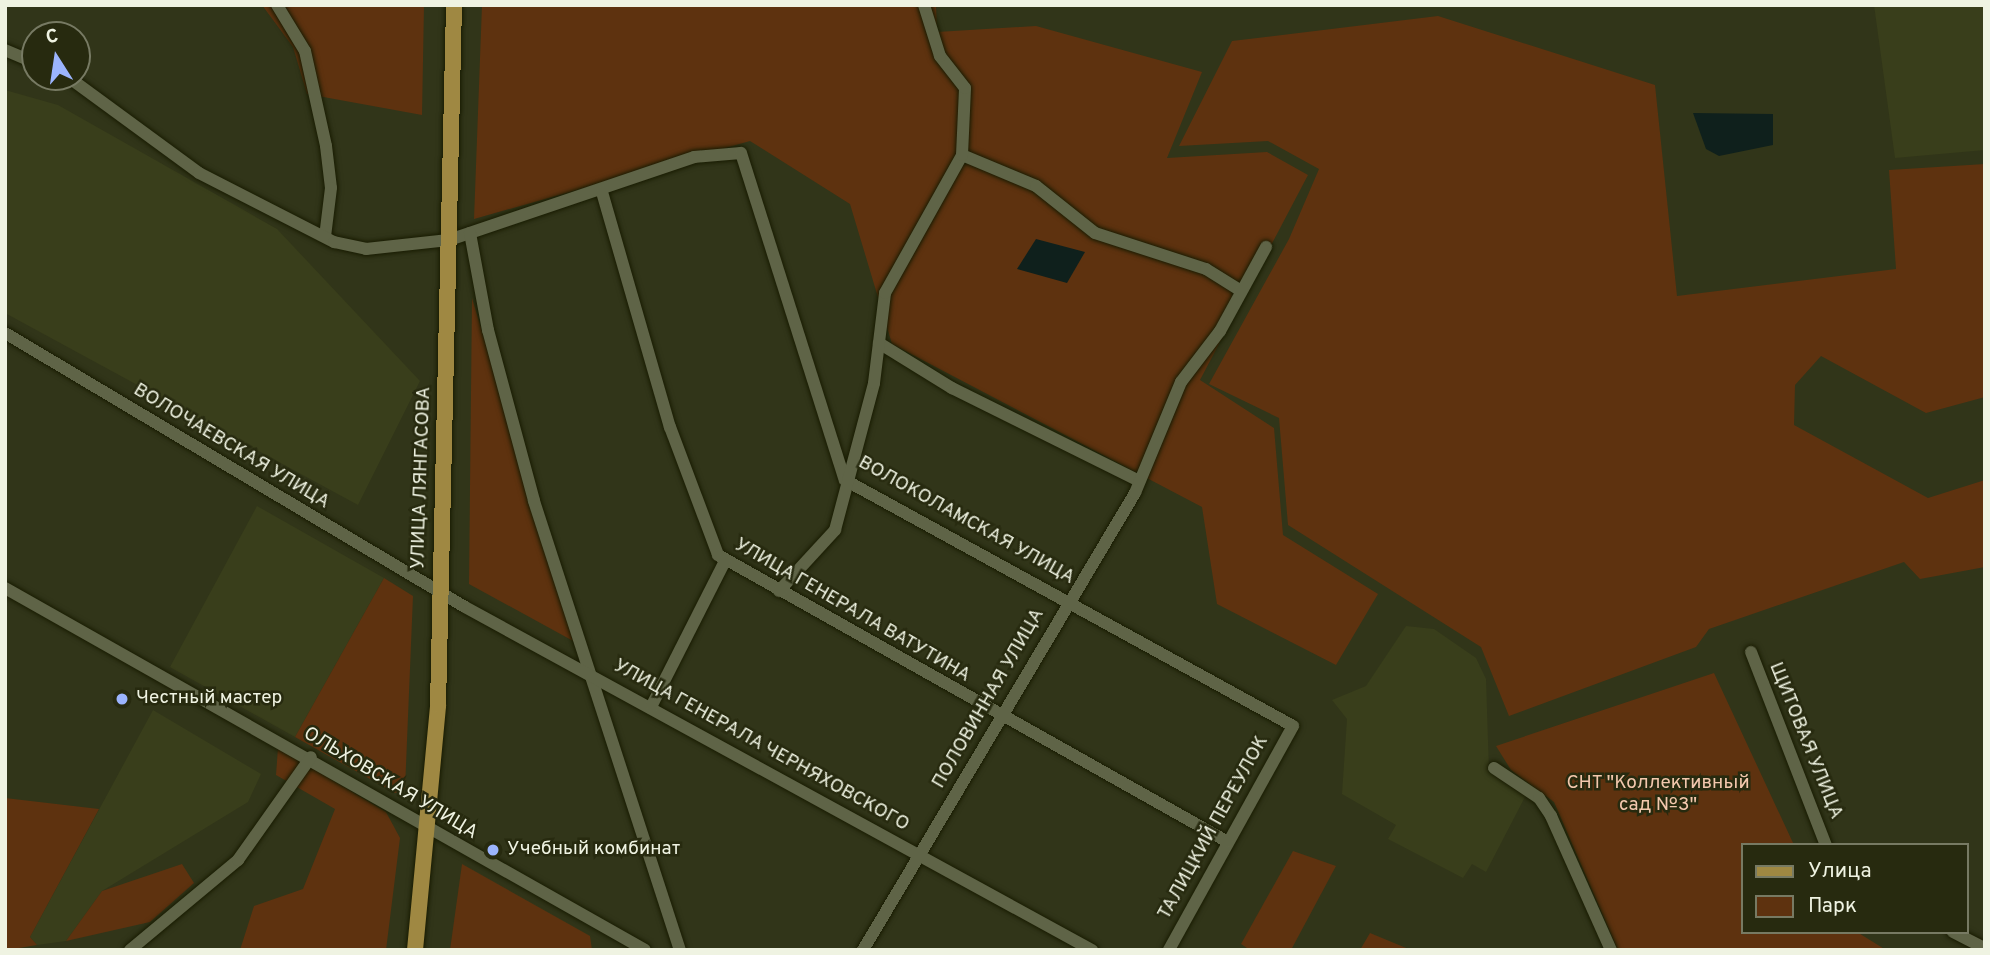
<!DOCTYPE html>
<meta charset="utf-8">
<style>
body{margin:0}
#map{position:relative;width:1990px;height:955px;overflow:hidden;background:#313519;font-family:Overpass,sans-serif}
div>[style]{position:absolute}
.built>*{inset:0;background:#393e1b}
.green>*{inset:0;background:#5e320f}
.water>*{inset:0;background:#0f201c}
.roads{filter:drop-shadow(0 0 2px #191c02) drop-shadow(0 0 2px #191c02)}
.minor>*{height:12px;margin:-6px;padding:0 6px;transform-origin:6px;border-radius:6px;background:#5f6447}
.major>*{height:16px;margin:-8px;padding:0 8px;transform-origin:8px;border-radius:8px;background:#9f8842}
.dots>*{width:19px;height:19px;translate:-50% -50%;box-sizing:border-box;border:4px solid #272a0f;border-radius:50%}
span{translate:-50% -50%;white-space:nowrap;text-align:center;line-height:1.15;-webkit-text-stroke:5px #272a0f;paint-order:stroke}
.street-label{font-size:19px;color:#eff3e2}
.poi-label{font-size:19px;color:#eff3e2}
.left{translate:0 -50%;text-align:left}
.park-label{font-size:19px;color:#f3c8ad}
.frame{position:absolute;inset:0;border:7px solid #eff3e2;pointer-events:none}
.legend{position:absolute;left:1741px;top:843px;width:228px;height:91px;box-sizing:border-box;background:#272a0f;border:2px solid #777a63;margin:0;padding:9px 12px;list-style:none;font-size:21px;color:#eff3e2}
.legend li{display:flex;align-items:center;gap:14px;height:35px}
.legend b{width:35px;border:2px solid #777a63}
.north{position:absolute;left:21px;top:21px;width:70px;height:70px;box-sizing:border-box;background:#272a0f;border:2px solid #777a63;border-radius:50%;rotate:348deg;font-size:19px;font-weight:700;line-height:28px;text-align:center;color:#eff3e2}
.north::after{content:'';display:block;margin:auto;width:24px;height:32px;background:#9bb4fd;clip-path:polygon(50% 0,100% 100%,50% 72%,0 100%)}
</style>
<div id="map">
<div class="built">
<i style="clip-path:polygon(1874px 5px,1985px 5px,1985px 150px,1895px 158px)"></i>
<i style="clip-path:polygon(5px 90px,58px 105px,277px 229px,420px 381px,358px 505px,5px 313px)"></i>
<i style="clip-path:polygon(257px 506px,384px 578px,295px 737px,170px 667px)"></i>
<i style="clip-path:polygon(1406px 626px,1434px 629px,1476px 658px,1486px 679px,1489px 771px,1527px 793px,1486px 872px,1472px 864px,1463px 878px,1388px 839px,1396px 825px,1342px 794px,1347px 719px,1332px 700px,1366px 686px)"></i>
<i style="clip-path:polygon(153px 710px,261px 774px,248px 802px,102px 891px,66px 941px,37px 945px,30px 937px)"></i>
</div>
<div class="green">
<i style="clip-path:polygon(262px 5px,424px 5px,422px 115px,307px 94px,293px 47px)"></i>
<i style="clip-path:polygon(482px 5px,936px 5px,937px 32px,1036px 26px,1202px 72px,1167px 158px,1267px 152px,1308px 175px,1200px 380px,1274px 428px,1283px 535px,1378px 594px,1336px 665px,1217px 604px,1202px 507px,892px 344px,850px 204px,750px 141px,474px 219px)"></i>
<i style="clip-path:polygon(1438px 16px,1655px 85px,1677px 296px,1896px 269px,1889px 170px,1985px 164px,1985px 397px,1926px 413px,1821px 356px,1795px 385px,1794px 425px,1928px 498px,1985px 480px,1985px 567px,1920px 579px,1904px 562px,1709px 629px,1696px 647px,1509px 716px,1481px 647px,1288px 525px,1279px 418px,1209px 384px,1289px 239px,1319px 169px,1268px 141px,1179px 146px,1232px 41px)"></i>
<i style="clip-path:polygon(472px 298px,575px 642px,469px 584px)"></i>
<i style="clip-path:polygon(384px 578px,413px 596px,405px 789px,395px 793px,295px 737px)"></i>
<i style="clip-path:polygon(1714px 673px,1794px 845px,1743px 845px,1743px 932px,1857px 932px,1886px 950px,1618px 950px,1554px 802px,1511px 770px,1496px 746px)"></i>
<i style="clip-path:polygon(278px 748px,386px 812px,400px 838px,386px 950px,240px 950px,254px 906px,303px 889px,335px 809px,276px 775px)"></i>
<i style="clip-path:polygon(5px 798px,99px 809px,30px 937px,37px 945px,7px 950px)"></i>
<i style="clip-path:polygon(1293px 851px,1336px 866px,1291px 950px,1250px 950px,1241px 944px)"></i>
<i style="clip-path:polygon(182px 864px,194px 883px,150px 922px,66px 941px,102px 891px)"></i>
<i style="clip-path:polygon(462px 864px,590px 936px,592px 950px,450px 950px)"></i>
<i style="clip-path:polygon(1370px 933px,1411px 950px,1360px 950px)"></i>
</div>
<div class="water">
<i style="clip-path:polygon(1693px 113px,1773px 114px,1773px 145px,1719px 156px,1706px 149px)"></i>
<i style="clip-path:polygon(1036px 239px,1085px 252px,1067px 283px,1017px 269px)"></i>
</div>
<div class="roads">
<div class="minor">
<i style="left:277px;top:5px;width:54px;rotate:58.7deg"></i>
<i style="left:305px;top:51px;width:97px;rotate:77.5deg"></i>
<i style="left:326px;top:146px;width:42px;rotate:83.2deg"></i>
<i style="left:331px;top:188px;width:49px;rotate:97deg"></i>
<i style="left:5px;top:50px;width:33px;rotate:23deg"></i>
<i style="left:68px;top:77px;width:162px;rotate:36.2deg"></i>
<i style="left:199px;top:173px;width:152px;rotate:27.1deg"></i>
<i style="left:334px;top:242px;width:33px;rotate:12deg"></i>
<i style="left:366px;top:249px;width:83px;rotate:-6.2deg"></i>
<i style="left:449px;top:240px;width:259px;rotate:-18.7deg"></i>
<i style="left:694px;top:157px;width:47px;rotate:-4.9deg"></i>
<i style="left:741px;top:153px;width:343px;rotate:72.4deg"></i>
<i style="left:845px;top:480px;width:511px;rotate:28.77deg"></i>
<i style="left:1293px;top:726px;width:256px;rotate:119deg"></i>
<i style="left:962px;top:155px;width:80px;rotate:22.7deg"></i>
<i style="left:1036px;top:186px;width:75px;rotate:38.5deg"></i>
<i style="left:1095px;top:233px;width:117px;rotate:18deg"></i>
<i style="left:1206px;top:269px;width:38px;rotate:32deg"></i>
<i style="left:602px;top:192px;width:245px;rotate:73.9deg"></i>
<i style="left:670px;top:427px;width:137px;rotate:69.4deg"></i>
<i style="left:718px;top:555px;width:585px;rotate:29.37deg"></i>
<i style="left:470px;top:233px;width:99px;rotate:79.5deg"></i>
<i style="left:488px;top:330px;width:177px;rotate:74.9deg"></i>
<i style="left:534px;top:501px;width:472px;rotate:72deg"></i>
<i style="left:5px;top:333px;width:535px;rotate:30.78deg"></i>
<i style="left:465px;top:607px;width:715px;rotate:28.68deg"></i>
<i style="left:879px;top:343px;width:86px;rotate:31.7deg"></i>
<i style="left:952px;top:388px;width:209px;rotate:26.4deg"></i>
<i style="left:5px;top:588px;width:735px;rotate:29.49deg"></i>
<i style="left:779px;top:591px;width:83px;rotate:-47.4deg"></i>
<i style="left:835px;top:530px;width:152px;rotate:-75.1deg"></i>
<i style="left:874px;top:383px;width:91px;rotate:-83deg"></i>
<i style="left:885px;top:293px;width:158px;rotate:-60.8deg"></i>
<i style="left:962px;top:155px;width:67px;rotate:-87.4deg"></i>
<i style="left:965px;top:88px;width:41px;rotate:-128deg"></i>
<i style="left:940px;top:56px;width:53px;rotate:-107.4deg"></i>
<i style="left:1751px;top:652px;width:207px;rotate:68.8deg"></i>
<i style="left:652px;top:705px;width:161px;rotate:-63.1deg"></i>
<i style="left:1494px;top:768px;width:54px;rotate:33.7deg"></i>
<i style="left:1539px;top:798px;width:22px;rotate:56deg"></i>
<i style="left:1551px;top:816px;width:147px;rotate:65.9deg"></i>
<i style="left:1953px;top:932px;width:36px;rotate:27deg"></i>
<i style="left:130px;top:950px;width:141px;rotate:-39.8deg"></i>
<i style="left:238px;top:860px;width:126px;rotate:-54.7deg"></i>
<i style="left:863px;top:950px;width:532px;rotate:-59.24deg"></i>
<i style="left:1135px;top:493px;width:120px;rotate:-67.5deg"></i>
<i style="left:1181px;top:382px;width:64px;rotate:-52.6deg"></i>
<i style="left:1220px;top:331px;width:96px;rotate:-61.3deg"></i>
</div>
<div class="major">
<i style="left:415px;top:950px;width:246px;rotate:-84.6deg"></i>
<i style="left:438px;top:705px;width:700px;rotate:-88.69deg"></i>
</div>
</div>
<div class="dots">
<i style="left:122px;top:699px;background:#9bb4fd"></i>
<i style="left:493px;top:850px;background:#9bb4fd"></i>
</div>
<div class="street-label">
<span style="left:231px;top:447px;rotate:31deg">ВОЛОЧАЕВСКАЯ УЛИЦА</span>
<span style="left:422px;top:478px;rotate:-88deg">УЛИЦА ЛЯНГАСОВА</span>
<span style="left:966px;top:521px;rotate:29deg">ВОЛОКОЛАМСКАЯ УЛИЦА</span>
<span style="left:852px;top:611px;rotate:30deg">УЛИЦА ГЕНЕРАЛА ВАТУТИНА</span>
<span style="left:989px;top:699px;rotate:-60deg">ПОЛОВИННАЯ УЛИЦА</span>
<span style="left:1805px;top:741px;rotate:68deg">ЩИТОВАЯ УЛИЦА</span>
<span style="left:761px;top:746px;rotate:29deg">УЛИЦА ГЕНЕРАЛА ЧЕРНЯХОВСКОГО</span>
<span style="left:390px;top:784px;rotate:31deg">ОЛЬХОВСКАЯ УЛИЦА</span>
<span style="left:1214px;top:828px;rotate:-61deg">ТАЛИЦКИЙ ПЕРЕУЛОК</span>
</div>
<div class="poi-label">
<span class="left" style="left:136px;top:699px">Честный мастер</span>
<span class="left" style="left:507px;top:850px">Учебный комбинат</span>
</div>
<div class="park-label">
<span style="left:1658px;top:795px">СНТ "Коллективный<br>сад №3"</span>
</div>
<div class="frame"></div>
<ul class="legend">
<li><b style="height:9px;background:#9f8842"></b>Улица</li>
<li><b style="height:19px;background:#5e320f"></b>Парк</li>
</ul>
<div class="north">С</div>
</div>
